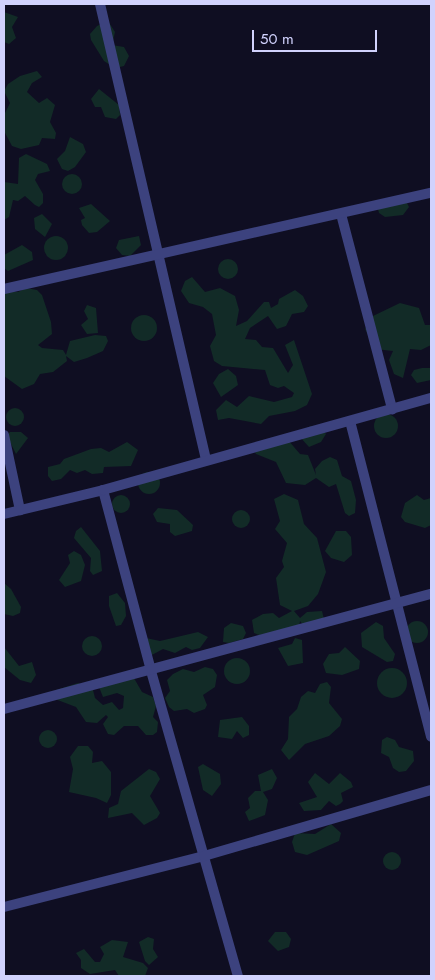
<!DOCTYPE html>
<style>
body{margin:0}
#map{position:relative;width:435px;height:980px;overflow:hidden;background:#0f0e22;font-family:Jost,sans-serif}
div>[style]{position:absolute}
.green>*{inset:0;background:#122b27}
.round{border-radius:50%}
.minor>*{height:10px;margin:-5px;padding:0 5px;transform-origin:5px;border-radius:5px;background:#3c427e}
span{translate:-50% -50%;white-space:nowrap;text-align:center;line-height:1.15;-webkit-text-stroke:5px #0f0e22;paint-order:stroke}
.frame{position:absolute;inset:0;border:5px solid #d1d2fd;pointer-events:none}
.scale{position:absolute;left:252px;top:30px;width:125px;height:22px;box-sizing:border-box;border:2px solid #d1d2fd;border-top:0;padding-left:6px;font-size:15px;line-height:18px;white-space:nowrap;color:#d1d2fd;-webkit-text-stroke:4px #0f0e22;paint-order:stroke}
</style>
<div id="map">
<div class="green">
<i style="clip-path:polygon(4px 12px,18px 17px,12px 27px,16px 38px,9px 44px,4px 42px)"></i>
<i style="clip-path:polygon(108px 21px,115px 32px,112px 45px,124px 47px,129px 56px,124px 66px,115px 68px,104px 61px,91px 40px,90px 34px,97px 26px)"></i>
<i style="clip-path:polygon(37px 71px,42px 77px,32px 83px,27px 92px,39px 103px,47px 98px,55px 105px,50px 122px,56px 133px,55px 139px,42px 138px,39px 145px,21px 149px,12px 146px,4px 131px,4px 115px,10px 103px,4px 91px,8px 84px,20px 76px)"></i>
<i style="clip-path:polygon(99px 89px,119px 105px,120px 115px,116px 119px,105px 117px,101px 107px,95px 107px,91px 99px)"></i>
<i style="clip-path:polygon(70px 137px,83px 144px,86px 152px,75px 167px,68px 171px,62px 169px,57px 159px,65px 151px)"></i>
<i style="clip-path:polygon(26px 154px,47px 164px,50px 171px,38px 174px,35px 180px,43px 194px,43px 203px,39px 207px,35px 205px,25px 196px,18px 201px,13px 200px,9px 217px,4px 220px,4px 182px,18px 184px,19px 158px)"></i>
<i class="round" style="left:62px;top:174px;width:20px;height:20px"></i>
<i style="clip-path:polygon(406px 201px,409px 207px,403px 215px,385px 217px,379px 213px,378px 209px)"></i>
<i style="clip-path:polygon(91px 204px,110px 221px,97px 232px,89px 233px,82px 225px,81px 220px,85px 218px,79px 208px)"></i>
<i style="clip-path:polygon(42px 214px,52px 224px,45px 237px,35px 229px,34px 218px)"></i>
<i style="clip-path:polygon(139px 236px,141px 245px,130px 256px,122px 255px,116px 248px,119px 240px)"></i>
<i class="round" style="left:44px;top:236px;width:24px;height:24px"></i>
<i style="clip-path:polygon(22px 245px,32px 252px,33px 260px,8px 271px,4px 268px,4px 255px)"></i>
<i class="round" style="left:218px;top:259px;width:20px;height:20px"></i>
<i style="clip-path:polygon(192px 277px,205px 292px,220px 288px,235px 296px,239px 310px,236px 326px,247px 321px,264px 302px,269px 302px,271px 308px,278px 304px,279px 299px,295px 290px,303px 296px,308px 306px,304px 312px,292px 314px,286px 326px,277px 329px,268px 316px,250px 328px,245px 339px,256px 340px,262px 347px,273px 348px,288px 373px,293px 365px,285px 345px,294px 340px,312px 394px,307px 405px,295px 411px,269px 416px,261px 424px,229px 418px,218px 420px,216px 410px,226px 400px,237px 407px,249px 396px,274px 402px,292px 397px,294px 393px,284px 386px,278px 388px,270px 385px,265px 370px,222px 366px,214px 361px,210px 346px,216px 335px,212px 314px,203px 307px,189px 303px,181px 291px,185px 281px)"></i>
<i style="clip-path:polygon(26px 288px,37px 290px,42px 295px,51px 322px,52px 334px,38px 345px,42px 348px,63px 350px,66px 355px,70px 341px,95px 335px,106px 336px,108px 341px,103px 351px,87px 358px,74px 362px,66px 356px,67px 361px,53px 372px,40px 374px,34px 384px,22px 389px,4px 376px,4px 291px,18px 292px)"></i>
<i style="clip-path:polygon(400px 303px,419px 308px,425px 325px,431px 325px,431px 345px,421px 350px,410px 349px,403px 378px,394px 374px,389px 360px,393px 351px,375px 349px,365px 329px,373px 316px)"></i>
<i style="clip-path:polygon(87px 305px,96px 308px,98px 333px,87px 334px,81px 325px,88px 319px,84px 311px)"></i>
<i class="round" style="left:131px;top:315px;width:26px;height:26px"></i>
<i style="clip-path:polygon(422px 368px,431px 368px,431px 380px,417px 383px,411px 375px,414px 370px)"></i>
<i style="clip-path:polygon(228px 369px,236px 376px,238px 385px,221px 397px,213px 383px,219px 374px)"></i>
<i class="round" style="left:6px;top:408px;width:18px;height:18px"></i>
<i class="round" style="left:374px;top:414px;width:24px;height:24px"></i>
<i style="clip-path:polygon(311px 426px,321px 428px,326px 434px,321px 442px,309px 447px,300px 437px,302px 430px)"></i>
<i style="clip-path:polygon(10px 432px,21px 432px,28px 438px,16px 454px,7px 436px)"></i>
<i style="clip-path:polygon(288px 440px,300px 454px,308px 455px,316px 475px,315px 469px,322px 461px,330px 457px,337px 460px,342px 476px,351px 481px,356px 500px,355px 513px,349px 516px,345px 513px,336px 484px,329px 487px,316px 478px,305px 485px,286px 483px,276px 462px,256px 454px,252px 447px)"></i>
<i style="clip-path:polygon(127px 442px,138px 450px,131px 466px,104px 467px,103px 473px,92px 474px,85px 470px,77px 473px,70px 470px,61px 479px,52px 481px,48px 476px,48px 467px,60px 464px,64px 459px,91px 449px,101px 448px,109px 452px)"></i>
<i class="round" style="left:138px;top:472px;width:22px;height:22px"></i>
<i style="clip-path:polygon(284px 494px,298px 500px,304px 524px,317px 538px,326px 572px,318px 594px,308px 606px,294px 611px,300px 618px,307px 612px,322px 611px,325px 623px,303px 625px,300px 621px,299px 627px,259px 635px,254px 633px,252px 620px,263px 614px,273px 613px,279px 618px,292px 611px,280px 605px,276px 578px,284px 567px,282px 561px,287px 543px,275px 529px,280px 521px,274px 499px)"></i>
<i class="round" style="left:112px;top:495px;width:18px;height:18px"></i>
<i style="clip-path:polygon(417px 495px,424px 500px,431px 498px,431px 525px,425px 528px,405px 522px,401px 517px,405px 503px)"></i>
<i style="clip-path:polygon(158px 508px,177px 510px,193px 525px,192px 531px,175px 536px,170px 532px,170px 524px,157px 522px,153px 514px)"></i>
<i class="round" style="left:232px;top:510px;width:18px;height:18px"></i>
<i style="clip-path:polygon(81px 527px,100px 551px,102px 571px,93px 575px,90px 571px,91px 558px,74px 538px,76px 531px)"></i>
<i style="clip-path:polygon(336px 531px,346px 531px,351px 537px,352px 555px,344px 562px,331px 558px,325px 551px)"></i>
<i style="clip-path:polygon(74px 551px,81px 555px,85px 565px,81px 581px,65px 587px,59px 580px,70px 563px,68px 555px)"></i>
<i style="clip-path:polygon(4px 583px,11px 589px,21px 607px,20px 613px,13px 616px,4px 614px)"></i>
<i style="clip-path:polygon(117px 593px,125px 603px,126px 616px,121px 625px,116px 626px,109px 606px,109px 596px)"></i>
<i class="round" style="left:406px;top:621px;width:22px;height:22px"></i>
<i style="clip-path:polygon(376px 622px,383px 626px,384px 638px,395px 654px,393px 661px,387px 662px,362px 647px,361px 633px)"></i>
<i style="clip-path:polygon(231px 623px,243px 626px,246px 633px,243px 639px,229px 643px,223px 642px,224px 628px)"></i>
<i style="clip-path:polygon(198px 632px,208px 637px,200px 648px,192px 650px,186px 647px,175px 653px,163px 649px,150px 656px,146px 638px,160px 641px)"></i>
<i class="round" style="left:82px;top:636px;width:20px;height:20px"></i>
<i style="clip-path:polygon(295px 638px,302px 640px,303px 663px,288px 666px,278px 648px,292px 644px)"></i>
<i style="clip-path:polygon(4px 647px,19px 666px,32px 662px,36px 675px,31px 683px,20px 680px,4px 667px)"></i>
<i style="clip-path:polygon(345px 647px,360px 661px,359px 669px,342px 675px,326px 673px,323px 664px,329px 654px,339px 653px)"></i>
<i class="round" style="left:224px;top:658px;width:26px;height:26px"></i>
<i style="clip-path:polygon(205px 667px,213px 669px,217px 675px,215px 687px,203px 695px,207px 705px,205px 709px,194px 713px,187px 709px,174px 711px,169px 707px,165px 698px,170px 691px,167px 680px,173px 674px,183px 669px,194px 672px)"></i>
<i class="round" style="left:377px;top:668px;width:30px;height:30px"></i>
<i style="clip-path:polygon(131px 673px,142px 692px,153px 697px,156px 706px,153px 717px,158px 722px,157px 732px,153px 735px,146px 735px,138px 726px,124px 726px,114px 735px,108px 734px,103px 724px,108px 717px,106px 715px,97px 723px,86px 722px,76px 707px,55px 699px,56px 690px,78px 683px,93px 690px,95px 698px,103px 705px,112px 702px,119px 710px,123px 708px,124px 696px,117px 693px,103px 697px,97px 682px)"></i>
<i style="clip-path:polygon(327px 682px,331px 687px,329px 703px,342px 719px,340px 726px,329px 736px,305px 744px,289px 760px,281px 750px,288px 739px,289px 717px,297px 709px,301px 697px,308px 691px,315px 693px,320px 684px)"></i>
<i style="clip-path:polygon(242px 717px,249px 726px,249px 735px,243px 738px,237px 731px,232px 739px,218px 737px,220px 720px)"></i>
<i class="round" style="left:39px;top:730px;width:18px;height:18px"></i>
<i style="clip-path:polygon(387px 737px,395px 740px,399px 747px,413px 751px,414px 761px,406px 771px,399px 772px,393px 768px,389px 757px,381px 753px,382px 740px)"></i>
<i style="clip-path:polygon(78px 746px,88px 746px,93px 752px,92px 763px,102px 761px,111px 772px,111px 795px,107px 803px,96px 798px,69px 792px,73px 769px,70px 757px)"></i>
<i style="clip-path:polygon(203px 764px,220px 774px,221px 784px,212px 796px,203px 790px,198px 767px)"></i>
<i style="clip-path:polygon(149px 769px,156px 772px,160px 779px,150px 796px,160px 813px,157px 818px,144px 825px,132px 813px,108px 818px,109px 808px,118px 804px,121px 791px)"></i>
<i style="clip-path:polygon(272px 769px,277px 778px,272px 789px,263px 792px,268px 800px,265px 815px,249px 821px,245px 812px,250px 808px,248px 798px,255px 791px,261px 791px,258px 775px)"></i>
<i style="clip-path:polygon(315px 773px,329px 784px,340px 773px,351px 782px,353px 787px,341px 793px,343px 801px,340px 804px,336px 806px,329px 801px,321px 810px,304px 811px,299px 803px,317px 797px,308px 782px)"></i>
<i style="clip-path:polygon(331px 824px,341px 833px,339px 841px,307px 855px,295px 852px,292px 842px,295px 833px,315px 834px)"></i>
<i class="round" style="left:383px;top:852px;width:18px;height:18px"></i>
<i style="clip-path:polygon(275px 932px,286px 932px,291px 939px,289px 947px,278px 951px,268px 941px)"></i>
<i style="clip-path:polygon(148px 937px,154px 939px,153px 949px,158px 957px,149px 965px,145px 961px,139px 942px)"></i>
<i style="clip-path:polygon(112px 940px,128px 942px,123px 957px,143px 963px,148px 968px,145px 976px,119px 976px,115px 970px,90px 974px,81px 968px,81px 960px,76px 953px,84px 949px,95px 962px,100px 962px,104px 954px,100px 947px)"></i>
</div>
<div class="minor">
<i style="left:100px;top:4px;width:468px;rotate:76.9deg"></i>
<i style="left:341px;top:214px;width:202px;rotate:75.3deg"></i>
<i style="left:4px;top:289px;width:438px;rotate:-12.7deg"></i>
<i style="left:350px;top:421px;width:326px;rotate:75.6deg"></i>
<i style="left:4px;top:435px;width:77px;rotate:78deg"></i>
<i style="left:103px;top:490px;width:187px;rotate:75.1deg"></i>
<i style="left:151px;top:671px;width:317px;rotate:74.1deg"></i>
<i style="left:4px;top:514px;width:102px;rotate:-13.6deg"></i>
<i style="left:103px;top:490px;width:341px;rotate:-15.7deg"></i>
<i style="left:4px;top:709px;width:442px;rotate:-15.1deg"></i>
<i style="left:4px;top:907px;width:206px;rotate:-14.3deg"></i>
<i style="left:204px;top:856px;width:236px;rotate:-16.2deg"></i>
</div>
<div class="frame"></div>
<div class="scale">50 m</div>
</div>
